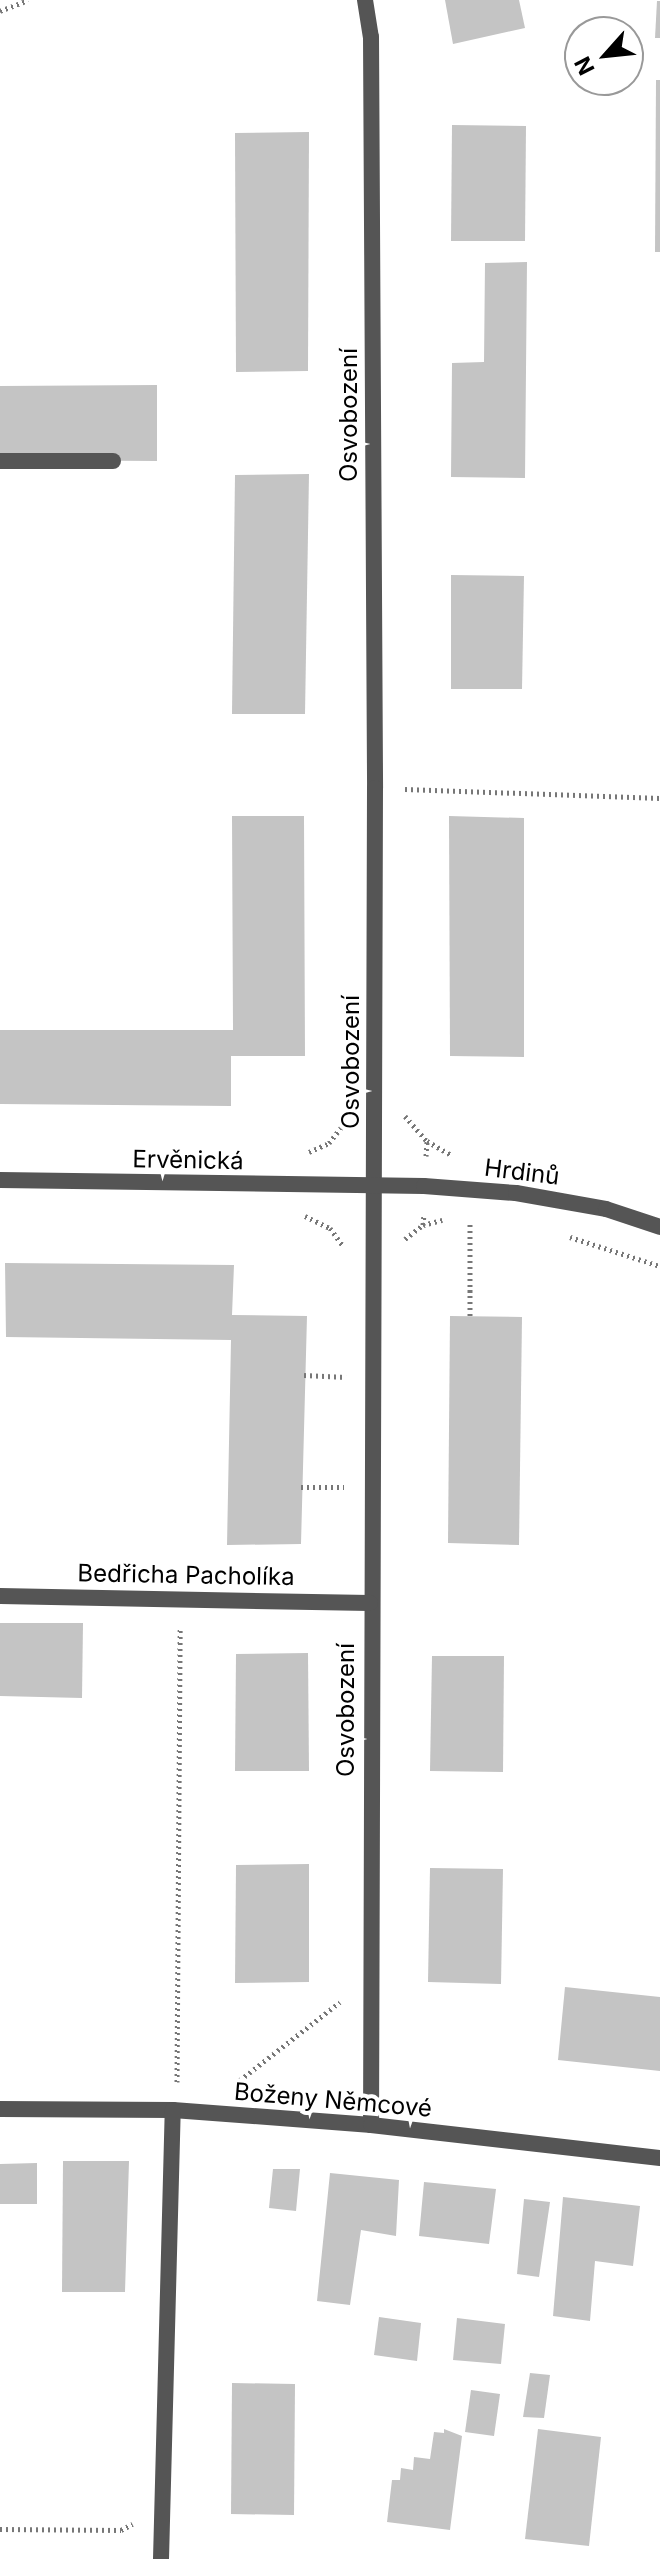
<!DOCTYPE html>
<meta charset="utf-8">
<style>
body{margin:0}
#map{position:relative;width:660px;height:2559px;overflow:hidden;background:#fff;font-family:Inter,sans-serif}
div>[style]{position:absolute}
.building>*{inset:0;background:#c4c4c4}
.path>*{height:5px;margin-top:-2.5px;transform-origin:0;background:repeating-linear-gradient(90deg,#777 0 2px,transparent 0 6px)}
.minor>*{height:16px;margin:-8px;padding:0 8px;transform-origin:8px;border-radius:8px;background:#555}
.tertiary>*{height:16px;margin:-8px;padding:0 8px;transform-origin:8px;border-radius:8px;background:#555}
span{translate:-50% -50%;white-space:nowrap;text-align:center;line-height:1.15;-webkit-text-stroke:8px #fff;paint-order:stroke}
.street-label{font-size:24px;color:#000}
.north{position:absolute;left:564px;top:16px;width:80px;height:80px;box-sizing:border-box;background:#fff;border:2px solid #999;border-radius:50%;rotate:243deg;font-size:22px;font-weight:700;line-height:32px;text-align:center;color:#000}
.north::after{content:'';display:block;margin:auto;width:28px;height:36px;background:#000;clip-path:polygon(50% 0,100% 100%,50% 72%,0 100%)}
</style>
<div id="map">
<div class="building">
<i style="clip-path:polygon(445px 0,519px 0,525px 28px,453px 44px)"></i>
<i style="clip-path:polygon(657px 1px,660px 1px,660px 38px,655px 38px)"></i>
<i style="clip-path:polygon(656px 80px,660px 80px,660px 252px,655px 252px)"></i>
<i style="clip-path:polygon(452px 125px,526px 126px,525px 241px,451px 241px)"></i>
<i style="clip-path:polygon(309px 132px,308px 371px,236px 372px,235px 133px)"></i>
<i style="clip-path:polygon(527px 262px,525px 478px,451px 477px,452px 363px,484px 362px,485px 263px)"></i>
<i style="clip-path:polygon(157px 385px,157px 461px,0 460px,0 386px)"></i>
<i style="clip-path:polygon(309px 474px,305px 714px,232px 714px,235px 475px)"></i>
<i style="clip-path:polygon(451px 575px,524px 576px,522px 689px,451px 689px)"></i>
<i style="clip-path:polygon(232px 816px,304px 816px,305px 1056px,231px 1056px,231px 1106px,0 1104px,0 1030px,233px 1030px)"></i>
<i style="clip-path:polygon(449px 816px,524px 818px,524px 1057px,450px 1056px)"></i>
<i style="clip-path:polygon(5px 1263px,234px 1265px,232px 1315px,307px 1316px,301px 1544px,227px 1545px,231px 1340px,6px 1337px)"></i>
<i style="clip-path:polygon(450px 1316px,522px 1317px,519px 1545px,448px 1543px)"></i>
<i style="clip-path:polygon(0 1623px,83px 1623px,82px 1698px,0 1696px)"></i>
<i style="clip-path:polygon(308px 1653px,309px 1771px,235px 1771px,236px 1654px)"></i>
<i style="clip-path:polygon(432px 1656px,504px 1656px,503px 1772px,430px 1771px)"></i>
<i style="clip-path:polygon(309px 1864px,309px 1982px,235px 1983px,236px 1865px)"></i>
<i style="clip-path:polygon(430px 1868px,503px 1869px,501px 1984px,428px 1982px)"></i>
<i style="clip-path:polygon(565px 1987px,660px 1997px,660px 2071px,558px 2060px)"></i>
<i style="clip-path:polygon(63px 2161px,129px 2161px,125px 2292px,62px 2292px)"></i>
<i style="clip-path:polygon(37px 2163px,37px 2204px,0 2204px,0 2164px)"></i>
<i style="clip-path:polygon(273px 2169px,300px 2169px,296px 2211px,269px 2208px)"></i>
<i style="clip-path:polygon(330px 2173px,399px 2180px,396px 2236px,361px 2230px,350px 2305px,317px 2301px)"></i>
<i style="clip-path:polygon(424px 2182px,496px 2189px,489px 2244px,419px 2236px)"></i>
<i style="clip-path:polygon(563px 2197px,640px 2206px,633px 2266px,595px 2261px,590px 2321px,553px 2316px)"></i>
<i style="clip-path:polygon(524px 2199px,550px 2202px,539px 2277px,517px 2274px)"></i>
<i style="clip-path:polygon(379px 2317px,421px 2323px,417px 2361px,374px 2355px)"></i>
<i style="clip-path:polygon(457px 2318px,505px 2324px,501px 2364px,453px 2360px)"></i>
<i style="clip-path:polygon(530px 2373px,550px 2375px,544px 2418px,523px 2417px)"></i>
<i style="clip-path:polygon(232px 2383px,295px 2384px,294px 2515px,231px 2514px)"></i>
<i style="clip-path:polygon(471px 2390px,500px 2394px,494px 2436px,465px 2432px)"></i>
<i style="clip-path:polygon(444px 2429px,462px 2436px,450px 2530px,387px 2522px,392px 2480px,400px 2480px,401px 2468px,413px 2470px,414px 2457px,430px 2459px,434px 2432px,444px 2433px)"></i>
<i style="clip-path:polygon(538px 2429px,601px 2437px,589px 2546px,525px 2539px)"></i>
</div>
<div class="path">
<i style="left:0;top:11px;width:30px;rotate:-21deg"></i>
<i style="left:405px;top:789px;width:255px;rotate:2deg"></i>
<i style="left:405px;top:1116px;width:33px;rotate:49deg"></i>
<i style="left:427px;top:1141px;width:28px;rotate:30deg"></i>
<i style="left:309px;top:1152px;width:22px;rotate:-24deg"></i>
<i style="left:329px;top:1143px;width:23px;rotate:-52deg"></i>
<i style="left:426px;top:1156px;width:15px;rotate:-86deg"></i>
<i style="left:305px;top:1216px;width:28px;rotate:26deg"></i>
<i style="left:330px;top:1228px;width:22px;rotate:54deg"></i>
<i style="left:423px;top:1225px;width:20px;rotate:-15deg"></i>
<i style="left:570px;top:1237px;width:95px;rotate:17.9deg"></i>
<i style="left:405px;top:1239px;width:23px;rotate:-38deg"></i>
<i style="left:423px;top:1225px;width:11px;rotate:-85deg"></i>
<i style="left:470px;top:1316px;width:94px;rotate:-90deg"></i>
<i style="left:304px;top:1375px;width:42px;rotate:2.7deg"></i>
<i style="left:301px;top:1487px;width:43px"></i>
<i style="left:177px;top:2082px;width:454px;rotate:-89.6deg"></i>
<i style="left:235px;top:2084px;width:133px;rotate:-38deg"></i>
<i style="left:0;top:2529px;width:121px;rotate:0.5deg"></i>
<i style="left:121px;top:2530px;width:13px;rotate:-27deg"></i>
</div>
<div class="minor">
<i style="left:365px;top:0;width:37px;rotate:81deg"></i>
<i style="left:371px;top:37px;width:751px;rotate:89.69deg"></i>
<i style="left:375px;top:788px;width:1337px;rotate:90.17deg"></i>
<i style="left:0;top:461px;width:113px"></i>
<i style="left:0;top:1596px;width:370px;rotate:1.1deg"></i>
<i style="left:0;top:2109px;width:173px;rotate:0.3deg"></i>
<i style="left:173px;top:2110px;width:199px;rotate:4.3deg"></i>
<i style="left:371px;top:2125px;width:291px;rotate:6.5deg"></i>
<i style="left:161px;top:2559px;width:449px;rotate:-88.5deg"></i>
</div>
<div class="tertiary">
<i style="left:0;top:1180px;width:424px;rotate:0.8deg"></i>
<i style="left:424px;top:1186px;width:92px;rotate:4.4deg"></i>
<i style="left:516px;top:1193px;width:91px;rotate:10.1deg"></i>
<i style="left:606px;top:1209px;width:57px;rotate:18.4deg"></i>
</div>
<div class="street-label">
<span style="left:349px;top:415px;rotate:-90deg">Osvobození</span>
<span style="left:351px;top:1062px;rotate:-90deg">Osvobození</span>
<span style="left:188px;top:1160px;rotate:1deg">Ervěnická</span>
<span style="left:522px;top:1172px;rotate:7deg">Hrdinů</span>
<span style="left:186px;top:1575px;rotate:1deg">Bedřicha Pacholíka</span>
<span style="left:346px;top:1710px;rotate:-90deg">Osvobození</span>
<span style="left:333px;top:2100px;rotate:5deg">Boženy Němcové</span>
</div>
<div class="north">N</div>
</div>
